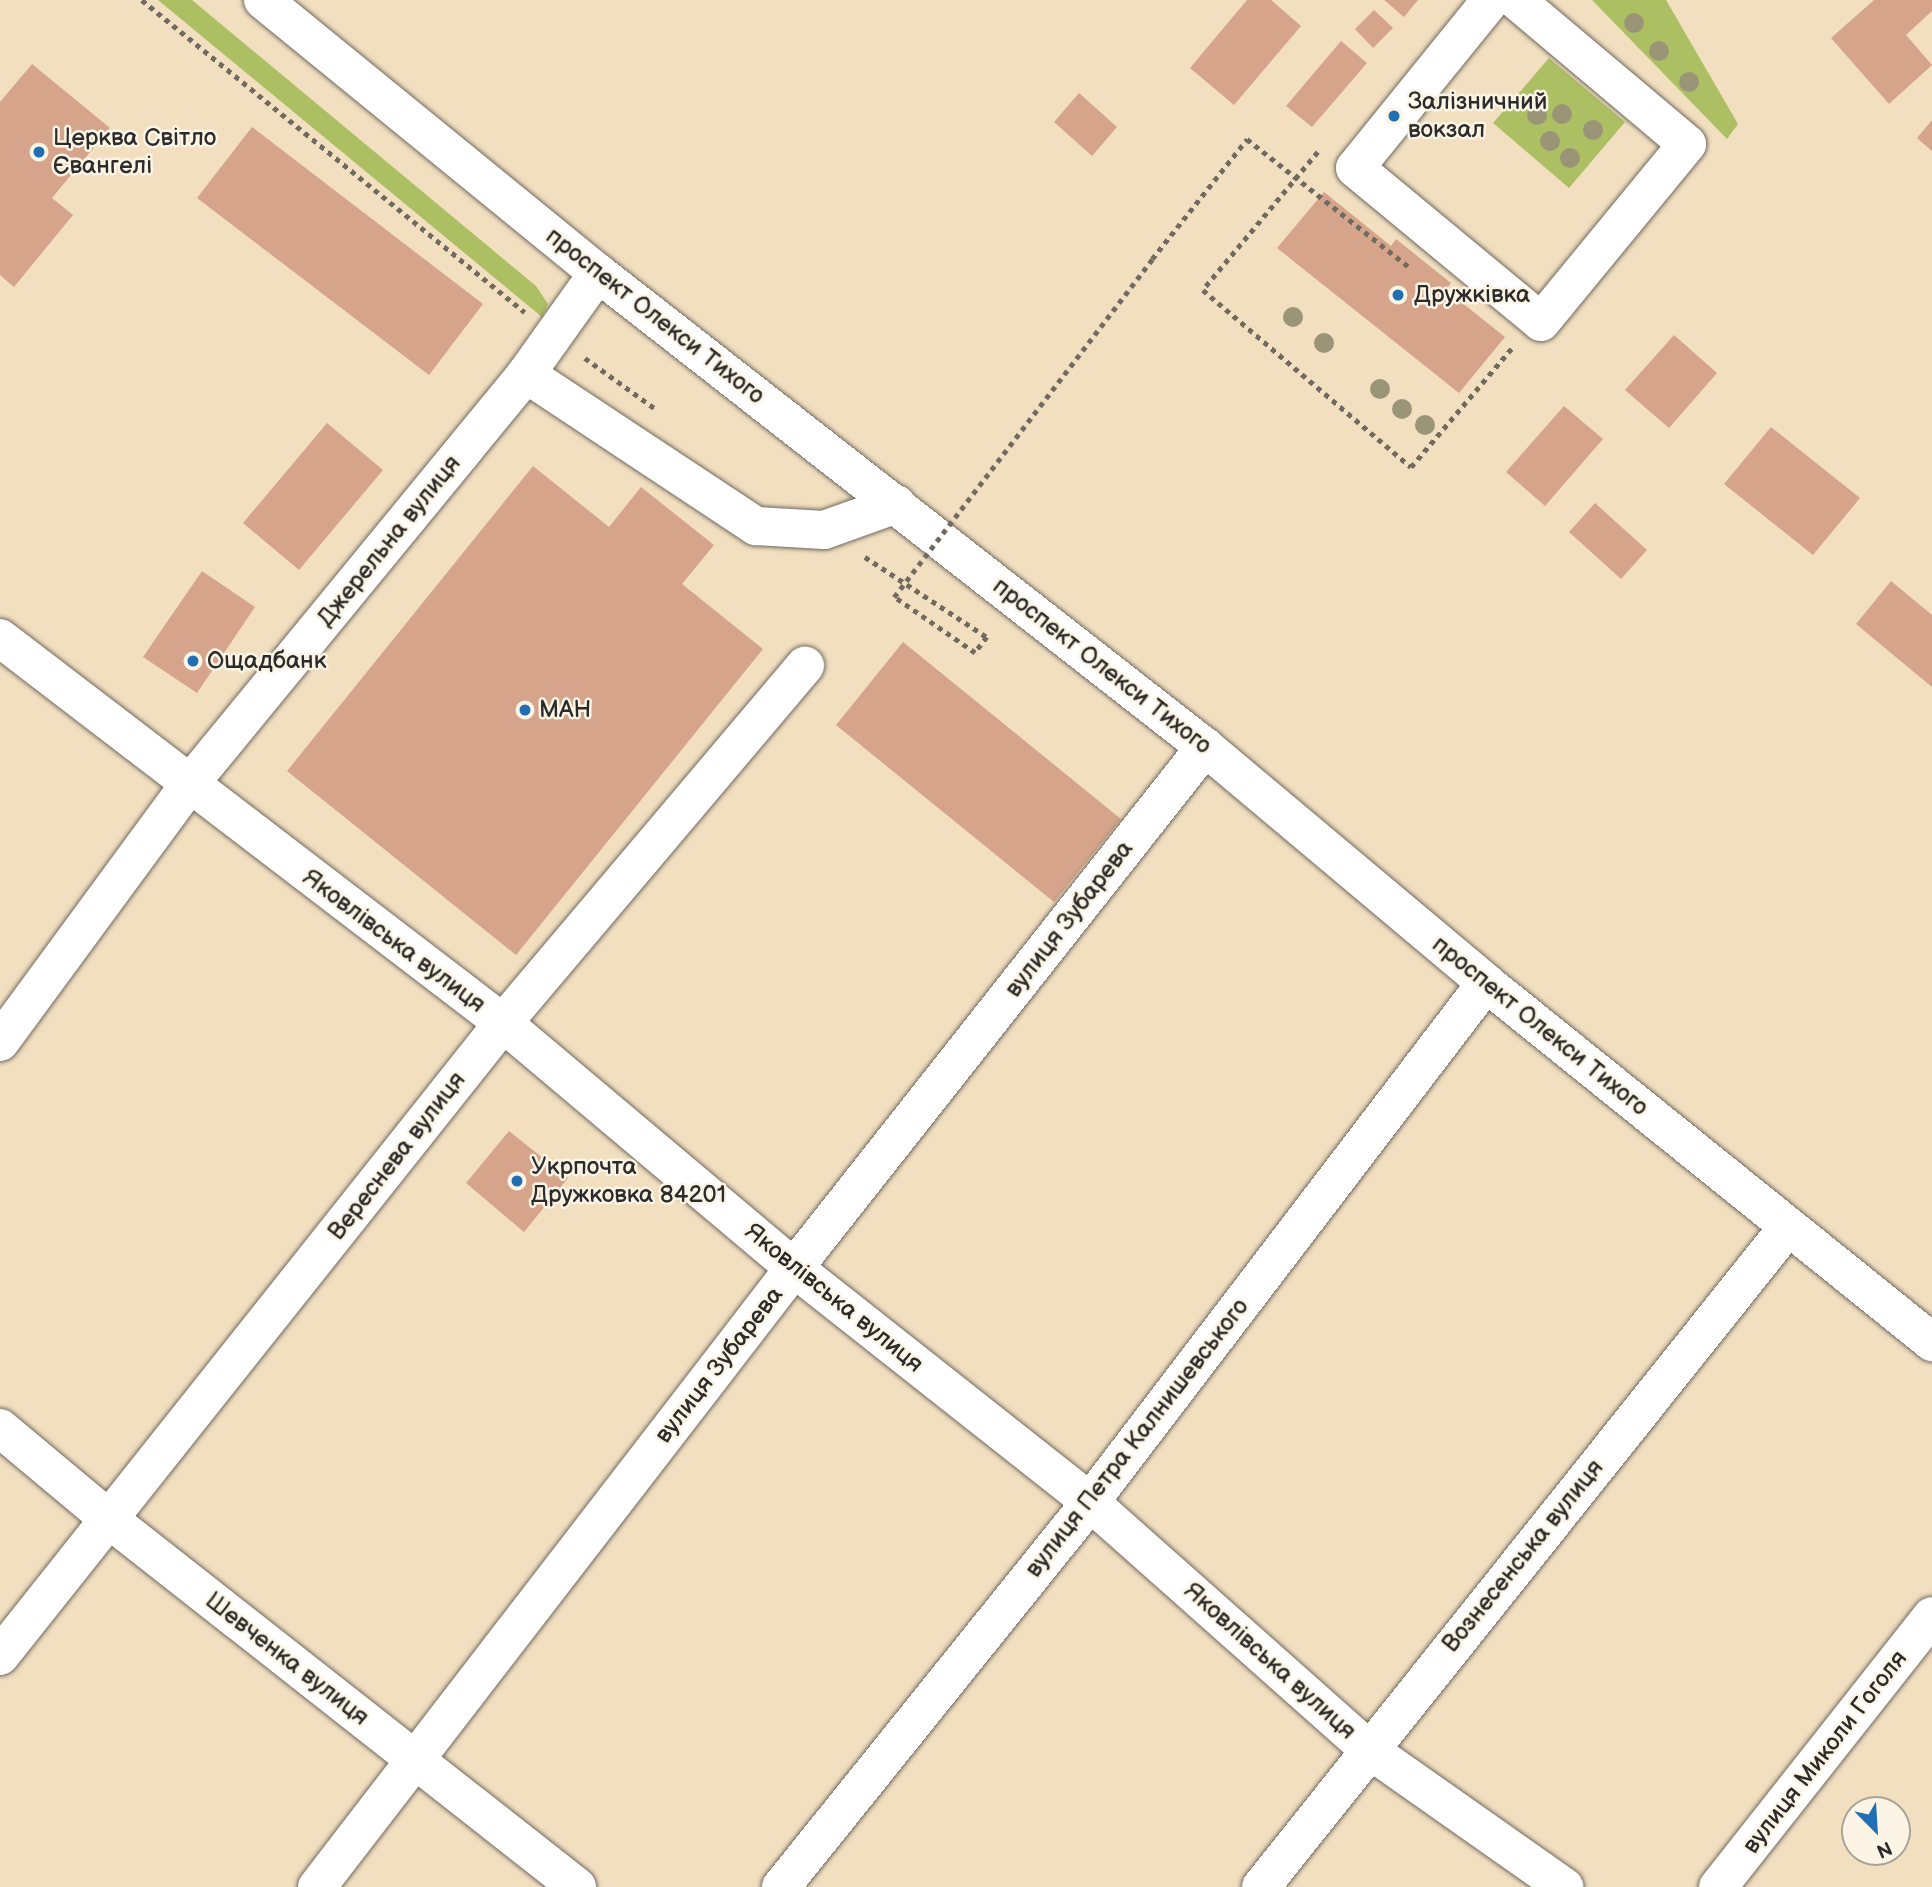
<!DOCTYPE html>
<meta charset="utf-8">
<style>
body{margin:0}
#map{position:relative;width:1932px;height:1887px;overflow:hidden;background:#f2dfc0;font-family:"Balsamiq Sans",sans-serif}
div>[style]{position:absolute}
.green>*{inset:0;background:#acc063}
.building>*{inset:0;background:#d5a48b}
.path>*{height:4.5px;margin-top:-2.25px;transform-origin:0;background:repeating-linear-gradient(90deg,#716a5f 0 5px,transparent 0 10px)}
.roads{filter:drop-shadow(0 0 2px #716a5f) drop-shadow(0 0 2px #716a5f)}
.minor>*{height:38px;margin:-19px;padding:0 19px;transform-origin:19px;border-radius:19px;background:#fff}
.major>*{height:38px;margin:-19px;padding:0 19px;transform-origin:19px;border-radius:19px;background:#fff}
.path-bridge>*{height:4.5px;margin-top:-2.25px;transform-origin:0;background:repeating-linear-gradient(90deg,#716a5f 0 5px,transparent 0 10px)}
.trees>*{width:20px;height:20px;margin:-10px;border-radius:50%;background:#9a9577}
.dots>*{width:19px;height:19px;translate:-50% -50%;box-sizing:border-box;border:4px solid #fcf5e5;border-radius:50%}
span{translate:-50% -50%;white-space:nowrap;text-align:center;line-height:1.15;-webkit-text-stroke:5px #fcf5e5;paint-order:stroke}
.poi-label{font-size:24px;color:#2b2b2b}
.left{translate:0 -50%;text-align:left}
.street-label{font-size:24px;color:#2b2b2b}
.north{position:absolute;left:1841px;top:1796px;width:70px;height:70px;box-sizing:border-box;background:#fcf5e5;border:2px solid #a8a49b;border-radius:50%;rotate:156deg;font-size:19px;font-weight:700;line-height:28px;text-align:center;color:#2b2b2b}
.north::after{content:'';display:block;margin:auto;width:24px;height:32px;background:#1f6fb2;clip-path:polygon(50% 0,100% 100%,50% 72%,0 100%)}
</style>
<div id="map">
<div class="green">
<i style="clip-path:polygon(158px 0,192px 0,536px 286px,548px 304px,542px 317px)"></i>
<i style="clip-path:polygon(1592px 0,1666px 0,1738px 124px,1727px 139px)"></i>
<i style="clip-path:polygon(1549px 58px,1625px 122px,1569px 188px,1493px 123px)"></i>
</div>
<div class="building">
<i style="clip-path:polygon(1247px 0,1271px 0,1301px 26px,1234px 105px,1190px 68px)"></i>
<i style="clip-path:polygon(1384px 0,1418px 0,1404px 17px)"></i>
<i style="clip-path:polygon(1874px 0,1932px 0,1932px 11px,1906px 35px,1932px 65px,1889px 104px,1831px 38px)"></i>
<i style="clip-path:polygon(1374px 10px,1393px 28px,1373px 48px,1355px 29px)"></i>
<i style="clip-path:polygon(1341px 41px,1367px 63px,1312px 127px,1286px 106px)"></i>
<i style="clip-path:polygon(32px 64px,110px 128px,52px 198px,73px 215px,14px 287px,0 275px,0 102px)"></i>
<i style="clip-path:polygon(1079px 93px,1117px 127px,1092px 156px,1054px 122px)"></i>
<i style="clip-path:polygon(1932px 120px,1932px 151px,1917px 138px)"></i>
<i style="clip-path:polygon(252px 127px,483px 304px,429px 375px,197px 198px)"></i>
<i style="clip-path:polygon(1324px 192px,1391px 246px,1396px 239px,1451px 283px,1446px 290px,1505px 337px,1459px 393px,1277px 248px)"></i>
<i style="clip-path:polygon(1674px 335px,1717px 373px,1669px 428px,1625px 390px)"></i>
<i style="clip-path:polygon(1564px 406px,1603px 439px,1545px 506px,1506px 472px)"></i>
<i style="clip-path:polygon(327px 423px,383px 470px,299px 570px,243px 523px)"></i>
<i style="clip-path:polygon(1771px 427px,1860px 498px,1813px 555px,1724px 484px)"></i>
<i style="clip-path:polygon(533px 466px,609px 527px,641px 487px,714px 545px,682px 584px,763px 649px,516px 955px,287px 771px)"></i>
<i style="clip-path:polygon(1595px 503px,1647px 550px,1621px 579px,1569px 532px)"></i>
<i style="clip-path:polygon(202px 571px,255px 607px,197px 693px,143px 657px)"></i>
<i style="clip-path:polygon(1891px 581px,1932px 615px,1932px 687px,1856px 624px)"></i>
<i style="clip-path:polygon(903px 642px,1121px 819px,1054px 902px,836px 725px)"></i>
<i style="clip-path:polygon(509px 1131px,568px 1178px,524px 1232px,466px 1183px)"></i>
</div>
<div class="path">
<i style="left:142px;top:0;width:494px;rotate:39.2deg"></i>
<i style="left:1318px;top:152px;width:180px;rotate:129.8deg"></i>
<i style="left:1203px;top:290px;width:273px;rotate:40.4deg"></i>
<i style="left:1411px;top:467px;width:156px;rotate:-49.7deg"></i>
<i style="left:1152px;top:259px;width:153px;rotate:-51.6deg"></i>
<i style="left:1247px;top:139px;width:206px;rotate:38.3deg"></i>
<i style="left:585px;top:358px;width:89px;rotate:35.8deg"></i>
<i style="left:865px;top:557px;width:146px;rotate:33.3deg"></i>
<i style="left:987px;top:637px;width:20px;rotate:127deg"></i>
<i style="left:975px;top:653px;width:98px;rotate:-145.3deg"></i>
</div>
<div class="roads">
<div class="minor">
<i style="left:1491px;top:0;width:216px;rotate:129deg"></i>
<i style="left:1355px;top:168px;width:241px;rotate:39.6deg"></i>
<i style="left:1541px;top:322px;width:230px;rotate:-50.6deg"></i>
<i style="left:1687px;top:144px;width:224px;rotate:-139.9deg"></i>
<i style="left:526px;top:374px;width:276px;rotate:33.5deg"></i>
<i style="left:756px;top:526px;width:68px;rotate:3.4deg"></i>
<i style="left:824px;top:530px;width:77px;rotate:-19.6deg"></i>
<i style="left:0;top:638px;width:633px;rotate:37.43deg"></i>
<i style="left:503px;top:1023px;width:380px;rotate:40.1deg"></i>
<i style="left:794px;top:1268px;width:377px;rotate:38.3deg"></i>
<i style="left:1090px;top:1502px;width:372px;rotate:41.6deg"></i>
<i style="left:1368px;top:1749px;width:240px;rotate:35.1deg"></i>
<i style="left:0;top:1042px;width:318px;rotate:-53.7deg"></i>
<i style="left:188px;top:786px;width:533px;rotate:-50.63deg"></i>
<i style="left:526px;top:374px;width:124px;rotate:-54.5deg"></i>
<i style="left:0;top:1428px;width:143px;rotate:39.9deg"></i>
<i style="left:110px;top:1520px;width:594px;rotate:38.16deg"></i>
<i style="left:0;top:1656px;width:809px;rotate:-51.53deg"></i>
<i style="left:503px;top:1023px;width:468px;rotate:-49.8deg"></i>
<i style="left:317px;top:1887px;width:781px;rotate:-52.38deg"></i>
<i style="left:794px;top:1268px;width:664px;rotate:-51.73deg"></i>
<i style="left:781px;top:1887px;width:494px;rotate:-51.2deg"></i>
<i style="left:1090px;top:1502px;width:653px;rotate:-52.66deg"></i>
<i style="left:1261px;top:1887px;width:843px;rotate:-51.4deg"></i>
<i style="left:1718px;top:1887px;width:345px;rotate:-51.7deg"></i>
</div>
<div class="major">
<i style="left:263px;top:0;width:432px;rotate:39.2deg"></i>
<i style="left:598px;top:273px;width:770px;rotate:37.99deg"></i>
<i style="left:1205px;top:747px;width:367px;rotate:40deg"></i>
<i style="left:1486px;top:983px;width:573px;rotate:38.83deg"></i>
</div>
</div>
<div class="path-bridge">
<i style="left:894px;top:597px;width:425px;rotate:-52.6deg"></i>
</div>
<div class="trees">
<i style="left:1634px;top:23px"></i>
<i style="left:1659px;top:51px"></i>
<i style="left:1689px;top:82px"></i>
<i style="left:1562px;top:114px"></i>
<i style="left:1537px;top:115px"></i>
<i style="left:1593px;top:130px"></i>
<i style="left:1550px;top:141px"></i>
<i style="left:1570px;top:158px"></i>
<i style="left:1293px;top:317px"></i>
<i style="left:1324px;top:343px"></i>
<i style="left:1380px;top:389px"></i>
<i style="left:1402px;top:409px"></i>
<i style="left:1425px;top:425px"></i>
</div>
<div class="dots">
<i style="left:1394px;top:116px;background:#1f6fb2"></i>
<i style="left:39px;top:152px;background:#1f6fb2"></i>
<i style="left:1398px;top:295px;background:#1f6fb2"></i>
<i style="left:193px;top:661px;background:#1f6fb2"></i>
<i style="left:525px;top:710px;background:#1f6fb2"></i>
<i style="left:517px;top:1181px;background:#1f6fb2"></i>
</div>
<div class="poi-label">
<span class="left" style="left:1408px;top:116px">Залізничний<br>вокзал</span>
<span class="left" style="left:53px;top:152px">Церква Світло<br>Євангелі</span>
<span class="left" style="left:1414px;top:295px">Дружківка</span>
<span class="left" style="left:207px;top:661px">Ощадбанк</span>
<span class="left" style="left:539px;top:710px">МАН</span>
<span class="left" style="left:531px;top:1181px">Укрпочта<br>Дружковка 84201</span>
</div>
<div class="street-label">
<span style="left:655px;top:316px;rotate:38deg">проспект Олекси Тихого</span>
<span style="left:389px;top:541px;rotate:-51deg">Джерельна вулиця</span>
<span style="left:1102px;top:666px;rotate:38deg">проспект Олекси Тихого</span>
<span style="left:1069px;top:919px;rotate:-52deg">вулиця Зубарева</span>
<span style="left:394px;top:941px;rotate:37deg">Яковлівська вулиця</span>
<span style="left:1540px;top:1026px;rotate:39deg">проспект Олекси Тихого</span>
<span style="left:397px;top:1156px;rotate:-52deg">Вереснева вулиця</span>
<span style="left:834px;top:1298px;rotate:39deg">Яковлівська вулиця</span>
<span style="left:719px;top:1365px;rotate:-52deg">вулиця Зубарева</span>
<span style="left:1137px;top:1438px;rotate:-52deg">вулиця Петра Калнишевського</span>
<span style="left:1523px;top:1556px;rotate:-51deg">Вознесенська вулиця</span>
<span style="left:287px;top:1659px;rotate:38deg">Шевченка вулиця</span>
<span style="left:1270px;top:1661px;rotate:42deg">Яковлівська вулиця</span>
<span style="left:1825px;top:1752px;rotate:-52deg">вулиця Миколи Гоголя</span>
</div>
<div class="north">N</div>
</div>
